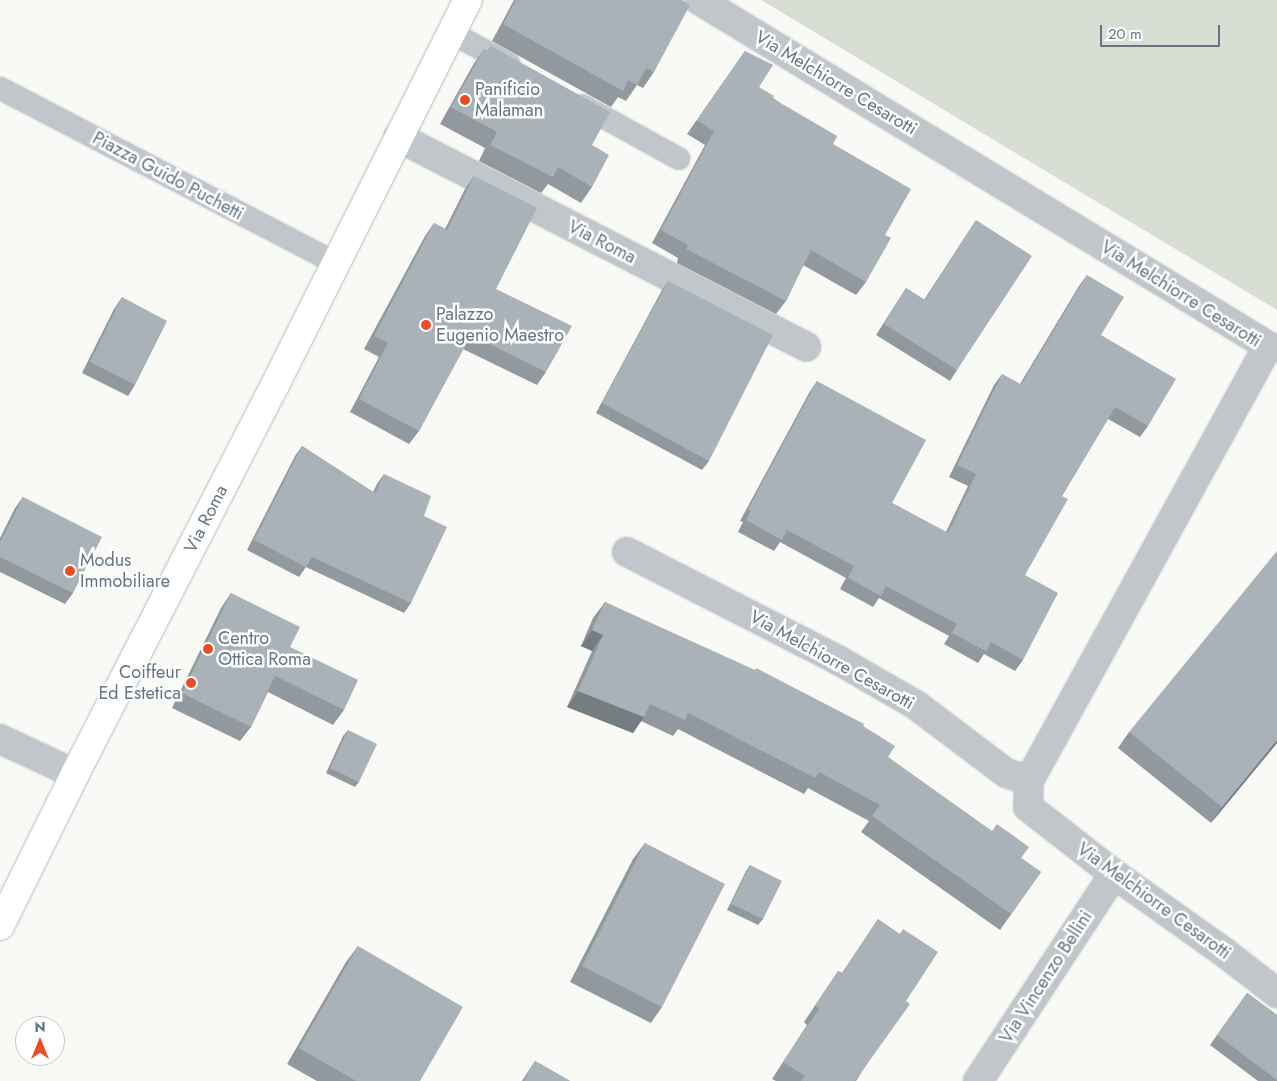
<!DOCTYPE html>
<style>
body{margin:0}
#map{position:relative;width:1277px;height:1081px;overflow:hidden;background:#f9f9f6;font-family:Jost,sans-serif}
div>[style]{position:absolute}
.green>*{inset:0;background:#d9ded5}
.roads{filter:drop-shadow(0 0 1px #b4babf) drop-shadow(0 0 1px #b4babf)}
.lane>*{height:21px;margin:-10.5px;padding:0 10.5px;transform-origin:10.5px;border-radius:10.5px;background:#c1c6ca}
.street>*{height:28px;margin:-14px;padding:0 14px;transform-origin:14px;border-radius:14px;background:#c1c6ca}
.secondary>*{height:28px;margin:-14px;padding:0 14px;transform-origin:14px;border-radius:14px;background:#fff}
.wall>*{inset:0;background:#91999e}
.shaded-wall>*{inset:0;background:#767d81}
.building>*{inset:0;background:#a9b2b8}
.dots>*{width:14px;height:14px;translate:-50% -50%;box-sizing:border-box;border:2px solid #fff;border-radius:50%}
span{translate:-50% -50%;white-space:nowrap;text-align:center;line-height:1.15;-webkit-text-stroke:5px #fff;paint-order:stroke}
.street-label{font-size:18px;color:#637682}
.poi-label{font-size:18px;color:#637682}
.left{translate:0 -50%;text-align:left}
.right{translate:-100% -50%;text-align:right}
.north{position:absolute;left:15px;top:1016px;width:50px;height:50px;box-sizing:border-box;background:#fff;border:1px solid #c1c8cd;border-radius:50%;rotate:0deg;font-size:14px;font-weight:700;line-height:20px;text-align:center;color:#637682}
.north::after{content:'';display:block;margin:auto;width:18px;height:22px;background:#ea4c25;clip-path:polygon(50% 0,100% 100%,50% 72%,0 100%)}
.scale{position:absolute;left:1100px;top:25px;width:120px;height:22px;box-sizing:border-box;border:2px solid #637682;border-top:0;padding-left:6px;font-size:15px;line-height:18px;white-space:nowrap;color:#637682;-webkit-text-stroke:4px #fff;paint-order:stroke}
</style>
<div id="map">
<div class="green">
<i style="clip-path:polygon(761px 0,1277px 0,1277px 310px)"></i>
</div>
<div class="roads">
<div class="lane">
<i style="left:452px;top:33px;width:64px;rotate:28.2deg"></i>
<i style="left:0;top:88px;width:379px;rotate:27.5deg"></i>
<i style="left:582px;top:105px;width:110px;rotate:28.9deg"></i>
</div>
<div class="street">
<i style="left:699px;top:0;width:666px;rotate:31.3deg"></i>
<i style="left:1268px;top:346px;width:495px;rotate:118.8deg"></i>
<i style="left:1029px;top:780px;width:27px;rotate:92deg"></i>
<i style="left:1028px;top:807px;width:109px;rotate:37.9deg"></i>
<i style="left:1114px;top:874px;width:136px;rotate:35.4deg"></i>
<i style="left:1225px;top:953px;width:66px;rotate:37.6deg"></i>
<i style="left:398px;top:137px;width:459px;rotate:27.2deg"></i>
<i style="left:627px;top:552px;width:237px;rotate:27.1deg"></i>
<i style="left:838px;top:660px;width:90px;rotate:30deg"></i>
<i style="left:916px;top:705px;width:113px;rotate:37.1deg"></i>
<i style="left:1006px;top:773px;width:24px;rotate:17deg"></i>
<i style="left:0;top:739px;width:83px;rotate:25deg"></i>
<i style="left:978px;top:1081px;width:248px;rotate:-56.7deg"></i>
</div>
<div class="secondary">
<i style="left:0;top:926px;width:169px;rotate:-63.7deg"></i>
<i style="left:75px;top:774px;width:437px;rotate:-62.8deg"></i>
<i style="left:275px;top:385px;width:431px;rotate:-63.4deg"></i>
</div>
</div>
<div class="wall">
<i style="clip-path:polygon(514px 0,682px 0,654px 72px,643px 88px,637px 85px,626px 101px,618px 97px,611px 107px,492px 41px)"></i>
<i style="clip-path:polygon(491px 46px,592px 145px,592px 187px,581px 203px,548px 184px,541px 193px,479px 161px,485px 148px,440px 124px,473px 65px,484px 49px,488px 51px)"></i>
<i style="clip-path:polygon(745px 51px,759px 87px,833px 144px,885px 235px,866px 282px,856px 295px,803px 265px,786px 301px,776px 314px,677px 263px,678px 258px,652px 243px,705px 145px,687px 134px)"></i>
<i style="clip-path:polygon(474px 176px,496px 289px,546px 372px,537px 385px,463px 349px,419px 431px,409px 444px,350px 412px,379px 357px,364px 349px,425px 236px,434px 223px,445px 229px,465px 189px)"></i>
<i style="clip-path:polygon(976px 220px,957px 370px,950px 381px,876px 335px,906px 288px,924px 300px)"></i>
<i style="clip-path:polygon(1087px 275px,1101px 335px,1148px 426px,1140px 437px,1108px 419px,1062px 496px,1025px 575px,1023px 660px,1015px 671px,984px 654px,978px 663px,944px 644px,949px 636px,879px 598px,873px 607px,840px 589px,846px 578px,780px 542px,774px 551px,738px 532px,743px 522px,740px 521px,809px 393px,817px 381px,892px 503px,946px 532px,968px 486px,949px 477px,994px 385px,1002px 374px,1020px 384px,1079px 286px)"></i>
<i style="clip-path:polygon(668px 281px,709px 461px,702px 470px,596px 413px,662px 290px)"></i>
<i style="clip-path:polygon(122px 297px,135px 385px,128px 396px,82px 373px,114px 309px)"></i>
<i style="clip-path:polygon(302px 446px,373px 492px,377px 484px,384px 474px,411px 603px,404px 613px,306px 567px,299px 577px,247px 550px,295px 456px)"></i>
<i style="clip-path:polygon(23px 497px,73px 593px,65px 604px,0 572px,0 538px,15px 508px)"></i>
<i style="clip-path:polygon(231px 593px,290px 647px,344px 710px,333px 725px,268px 692px,251px 727px,240px 741px,172px 708px,221px 608px)"></i>
<i style="clip-path:polygon(605px 602px,863px 726px,888px 757px,1021px 858px,1041px 872px,1000px 930px,861px 832px,869px 821px,808px 788px,804px 794px,678px 729px,673px 736px,641px 721px,633px 733px,567px 707px,592px 651px,581px 646px,593px 618px)"></i>
<i style="clip-path:polygon(348px 730px,359px 782px,355px 787px,326px 773px,343px 736px)"></i>
<i style="clip-path:polygon(1129px 732px,1277px 743px,1211px 823px,1118px 748px)"></i>
<i style="clip-path:polygon(645px 843px,662px 1007px,651px 1023px,570px 982px,633px 859px)"></i>
<i style="clip-path:polygon(750px 865px,763px 919px,758px 925px,727px 910px,746px 871px)"></i>
<i style="clip-path:polygon(878px 919px,906px 1001px,856px 1081px,776px 1081px,772px 1079px,807px 1025px,804px 1022px,838px 971px,842px 973px)"></i>
<i style="clip-path:polygon(358px 946px,420px 1081px,317px 1081px,287px 1064px,346px 962px)"></i>
<i style="clip-path:polygon(1247px 993px,1277px 1015px,1277px 1081px,1258px 1081px,1210px 1045px)"></i>
<i style="clip-path:polygon(535px 1061px,570px 1081px,522px 1081px)"></i>
</div>
<div class="shaded-wall">
<i style="clip-path:polygon(592px 630px,603px 635px,592px 651px,581px 646px)"></i>
<i style="clip-path:polygon(578px 691px,644px 717px,633px 733px,567px 707px)"></i>
<i style="clip-path:polygon(1277px 740px,1277px 743px,1211px 823px,1222px 807px)"></i>
</div>
<div class="building">
<i style="clip-path:polygon(516px 0,682px 0,690px 5px,654px 72px,646px 68px,637px 85px,628px 80px,623px 91px,503px 24px)"></i>
<i style="clip-path:polygon(491px 46px,610px 112px,592px 145px,609px 155px,592px 187px,558px 167px,553px 177px,490px 145px,497px 132px,451px 107px,484px 49px,489px 51px)"></i>
<i style="clip-path:polygon(745px 51px,773px 65px,759px 87px,774px 96px,772px 98px,837px 136px,833px 144px,911px 189px,885px 235px,891px 238px,866px 282px,811px 250px,786px 301px,686px 249px,688px 245px,661px 230px,714px 131px,697px 120px)"></i>
<i style="clip-path:polygon(474px 176px,537px 208px,496px 289px,572px 326px,546px 372px,471px 335px,419px 431px,359px 399px,388px 343px,374px 336px,434px 223px,447px 230px)"></i>
<i style="clip-path:polygon(976px 220px,1032px 256px,957px 370px,884px 324px,906px 288px,925px 300px)"></i>
<i style="clip-path:polygon(1087px 275px,1124px 297px,1101px 335px,1176px 379px,1148px 426px,1115px 407px,1062px 496px,1068px 499px,1025px 575px,1058px 593px,1023px 660px,991px 642px,986px 651px,952px 633px,957px 624px,886px 586px,881px 596px,848px 578px,854px 566px,787px 530px,782px 540px,746px 520px,751px 511px,748px 509px,817px 381px,926px 440px,892px 503px,948px 533px,976px 474px,957px 465px,1002px 374px,1021px 385px)"></i>
<i style="clip-path:polygon(668px 281px,773px 335px,709px 461px,602px 403px)"></i>
<i style="clip-path:polygon(122px 297px,167px 321px,135px 385px,90px 362px)"></i>
<i style="clip-path:polygon(302px 446px,375px 493px,384px 474px,431px 496px,424px 516px,447px 527px,411px 603px,312px 557px,306px 567px,254px 540px)"></i>
<i style="clip-path:polygon(23px 497px,102px 537px,73px 593px,0 557px,0 542px)"></i>
<i style="clip-path:polygon(1277px 551px,1277px 740px,1222px 807px,1129px 732px)"></i>
<i style="clip-path:polygon(231px 593px,300px 627px,290px 647px,358px 680px,344px 710px,275px 676px,251px 727px,182px 693px)"></i>
<i style="clip-path:polygon(605px 602px,755px 670px,756px 668px,864px 724px,863px 726px,895px 746px,888px 757px,992px 831px,997px 824px,1029px 847px,1021px 858px,1041px 872px,1011px 914px,872px 816px,880px 805px,819px 772px,815px 778px,688px 713px,685px 720px,650px 704px,644px 717px,578px 691px,603px 635px,592px 630px)"></i>
<i style="clip-path:polygon(348px 730px,377px 744px,359px 782px,330px 768px)"></i>
<i style="clip-path:polygon(645px 843px,725px 884px,662px 1007px,582px 966px)"></i>
<i style="clip-path:polygon(750px 865px,782px 881px,763px 919px,731px 904px)"></i>
<i style="clip-path:polygon(878px 919px,900px 934px,903px 929px,938px 952px,906px 1001px,910px 1004px,855px 1081px,801px 1081px,805px 1076px,783px 1062px,819px 1009px,815px 1006px,838px 971px,842px 974px)"></i>
<i style="clip-path:polygon(358px 946px,463px 1007px,420px 1081px,356px 1081px,299px 1048px)"></i>
<i style="clip-path:polygon(1247px 993px,1277px 1015px,1277px 1080px,1217px 1035px)"></i>
<i style="clip-path:polygon(535px 1061px,570px 1081px,524px 1081px)"></i>
</div>
<div class="dots">
<i style="left:465px;top:100px;background:#ea4c25"></i>
<i style="left:426px;top:325px;background:#ea4c25"></i>
<i style="left:70px;top:571px;background:#ea4c25"></i>
<i style="left:208px;top:649px;background:#ea4c25"></i>
<i style="left:191px;top:683px;background:#ea4c25"></i>
</div>
<div class="street-label">
<span style="left:836px;top:83px;rotate:31deg">Via Melchiorre Cesarotti</span>
<span style="left:168px;top:176px;rotate:28deg">Piazza Guido Puchetti</span>
<span style="left:602px;top:242px;rotate:27deg">Via Roma</span>
<span style="left:1181px;top:294px;rotate:32deg">Via Melchiorre Cesarotti</span>
<span style="left:206px;top:519px;rotate:-63deg">Via Roma</span>
<span style="left:832px;top:660px;rotate:29deg">Via Melchiorre Cesarotti</span>
<span style="left:1154px;top:901px;rotate:36deg">Via Melchiorre Cesarotti</span>
<span style="left:1046px;top:977px;rotate:-57deg">Via Vincenzo Bellini</span>
</div>
<div class="poi-label">
<span class="left" style="left:475px;top:100px">Panificio<br>Malaman</span>
<span class="left" style="left:436px;top:325px">Palazzo<br>Eugenio Maestro</span>
<span class="left" style="left:80px;top:571px">Modus<br>Immobiliare</span>
<span class="left" style="left:218px;top:649px">Centro<br>Ottica Roma</span>
<span class="right" style="left:181px;top:683px">Coiffeur<br>Ed Estetica</span>
</div>
<div class="north">N</div>
<div class="scale">20 m</div>
</div>
